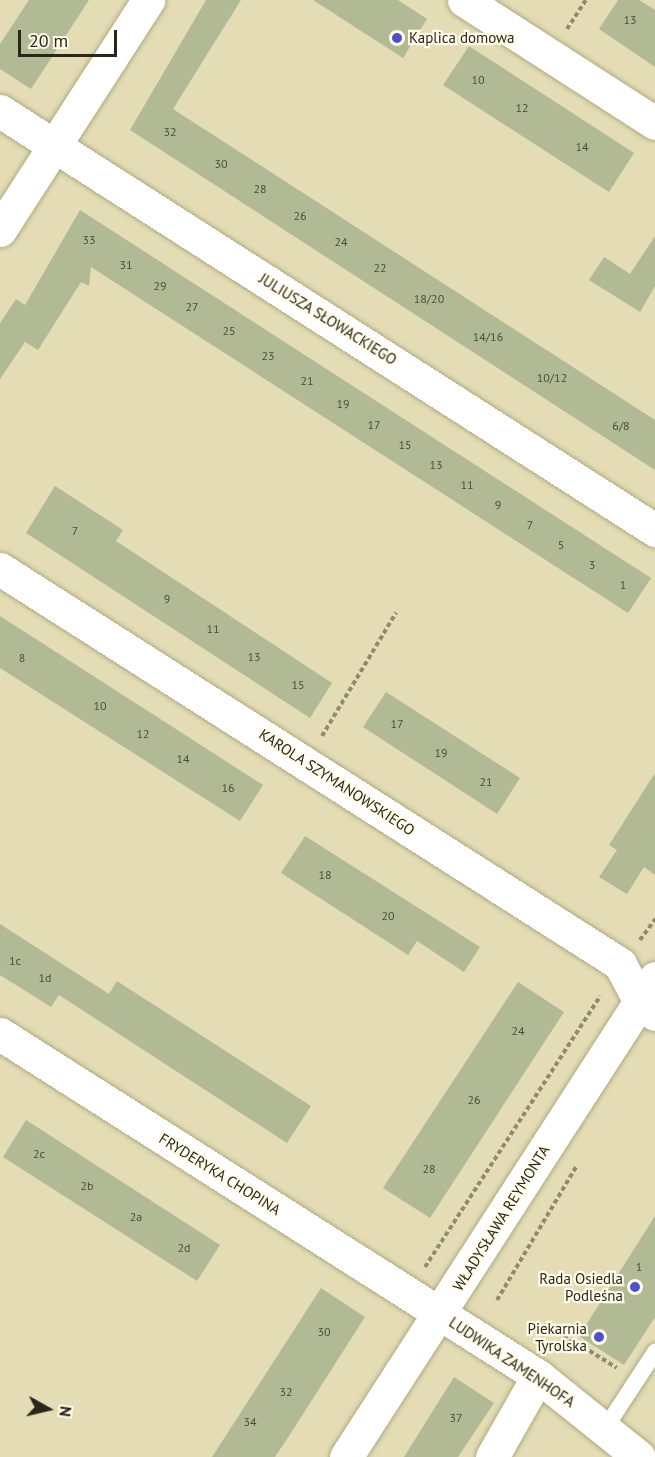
<!DOCTYPE html>
<meta charset="utf-8">
<style>
body{margin:0}
#map{position:relative;width:655px;height:1457px;overflow:hidden;background:#e3dcb4;font-family:"PT Sans",sans-serif}
div>[style]{position:absolute}
.building>*{inset:0;background:#b2ba95}
.path>*{height:4px;margin-top:-2px;transform-origin:0;background:repeating-linear-gradient(90deg,#908b6e 0 4.5px,transparent 0 7.5px)}
.roads{filter:drop-shadow(0 0 2px #b0a983) drop-shadow(0 0 2px #b0a983)}
.service>*{height:16px;margin:-8px;padding:0 8px;transform-origin:8px;border-radius:8px;background:#fff}
.minor>*{height:33px;margin:-16.5px;padding:0 16.5px;transform-origin:16.5px;border-radius:16.5px;background:#fff}
.dots>*{width:16px;height:16px;translate:-50% -50%;box-sizing:border-box;border:3px solid #fffcec;border-radius:50%}
span{translate:-50% -50%;white-space:nowrap;text-align:center;line-height:1.15;-webkit-text-stroke:4.5px #fffcec;paint-order:stroke}
.number-label{font-size:12px;color:#4c4c37}
.number-label span{-webkit-text-stroke-width:0}
.poi-label{font-size:15px;color:#2a2718}
.left{translate:0 -50%;text-align:left}
.right{translate:-100% -50%;text-align:right}
.street-label{font-size:15px;color:#2a2718}
.north{position:absolute;left:18px;top:1379px;width:60px;height:60px;-webkit-text-stroke:4px #fffcec;paint-order:stroke;rotate:98deg;font-size:16px;font-weight:700;line-height:24px;text-align:center;color:#2a2718}
.north::after{content:'';display:block;margin:auto;width:21px;height:27px;background:#2a2718;clip-path:polygon(50% 0,100% 100%,50% 72%,0 100%)}
.scale{position:absolute;left:18px;top:30px;width:99px;height:27px;box-sizing:border-box;border:3px solid #2a2718;border-top:0;padding-left:8px;font-size:18px;line-height:21px;white-space:nowrap;color:#2a2718;-webkit-text-stroke:4px #fffcec;paint-order:stroke}
</style>
<div id="map">
<div class="building">
<i style="clip-path:polygon(29px 0,89px 0,31px 89px,0 69px,0 44px)"></i>
<i style="clip-path:polygon(206px 0,241px 0,173px 109px,655px 420px,655px 470px,130px 130px)"></i>
<i style="clip-path:polygon(313px 0,398px 0,427px 19px,403px 58px)"></i>
<i style="clip-path:polygon(618px 0,639px 0,655px 10px,655px 67px,599px 29px)"></i>
<i style="clip-path:polygon(469px 46px,634px 153px,609px 192px,443px 85px)"></i>
<i style="clip-path:polygon(80px 210px,651px 578px,628px 613px,91px 267px,89px 286px,81px 282px,38px 350px,25px 342px,0 379px,0 323px,16px 299px,25px 305px)"></i>
<i style="clip-path:polygon(655px 236px,655px 286px,640px 312px,589px 280px,604px 257px,630px 274px)"></i>
<i style="clip-path:polygon(55px 486px,123px 530px,116px 541px,332px 683px,310px 718px,26px 533px)"></i>
<i style="clip-path:polygon(0 616px,263px 785px,240px 821px,0 668px)"></i>
<i style="clip-path:polygon(386px 692px,520px 778px,497px 814px,363px 727px)"></i>
<i style="clip-path:polygon(655px 773px,655px 875px,644px 867px,627px 894px,599px 877px,617px 850px,609px 845px)"></i>
<i style="clip-path:polygon(305px 836px,480px 947px,464px 972px,417px 941px,408px 955px,281px 873px)"></i>
<i style="clip-path:polygon(0 924px,109px 994px,117px 981px,311px 1106px,287px 1143px,59px 995px,51px 1007px,0 975px)"></i>
<i style="clip-path:polygon(518px 982px,564px 1012px,430px 1218px,383px 1188px)"></i>
<i style="clip-path:polygon(26px 1120px,220px 1245px,197px 1281px,3px 1157px)"></i>
<i style="clip-path:polygon(655px 1216px,655px 1317px,624px 1365px,579px 1336px)"></i>
<i style="clip-path:polygon(321px 1288px,365px 1317px,289px 1436px,275px 1457px,212px 1457px)"></i>
<i style="clip-path:polygon(454px 1377px,494px 1403px,458px 1457px,404px 1457px)"></i>
</div>
<div class="path">
<i style="left:567px;top:29px;width:35px;rotate:-57deg"></i>
<i style="left:322px;top:736px;width:144px;rotate:-59deg"></i>
<i style="left:640px;top:940px;width:26px;rotate:-54deg"></i>
<i style="left:425px;top:1267px;width:323px;rotate:-57.1deg"></i>
<i style="left:497px;top:1300px;width:157px;rotate:-59.3deg"></i>
<i style="left:564px;top:1335px;width:62px;rotate:31.9deg"></i>
</div>
<div class="roads">
<div class="service">
<i style="left:606px;top:1427px;width:90px;rotate:-56.8deg"></i>
</div>
<div class="minor">
<i style="left:464px;top:0;width:227px;rotate:32.8deg"></i>
<i style="left:0;top:111px;width:778px;rotate:32.61deg"></i>
<i style="left:0;top:230px;width:274px;rotate:-57.2deg"></i>
<i style="left:0;top:569px;width:735px;rotate:32.5deg"></i>
<i style="left:620px;top:964px;width:43px;rotate:62.2deg"></i>
<i style="left:640px;top:1002px;width:19px;rotate:39deg"></i>
<i style="left:0;top:1034px;width:638px;rotate:32.44deg"></i>
<i style="left:538px;top:1376px;width:129px;rotate:38.7deg"></i>
<i style="left:346px;top:1457px;width:570px;rotate:-57.17deg"></i>
<i style="left:492px;top:1457px;width:93px;rotate:-60.4deg"></i>
</div>
</div>
<div class="dots">
<i style="left:397px;top:38px;background:#5250c7"></i>
<i style="left:635px;top:1287px;background:#5250c7"></i>
<i style="left:599px;top:1337px;background:#5250c7"></i>
</div>
<div class="number-label">
<span style="left:630px;top:20px">13</span>
<span style="left:478px;top:80px">10</span>
<span style="left:522px;top:108px">12</span>
<span style="left:170px;top:132px">32</span>
<span style="left:582px;top:147px">14</span>
<span style="left:221px;top:164px">30</span>
<span style="left:260px;top:189px">28</span>
<span style="left:300px;top:216px">26</span>
<span style="left:89px;top:240px">33</span>
<span style="left:341px;top:242px">24</span>
<span style="left:126px;top:265px">31</span>
<span style="left:380px;top:268px">22</span>
<span style="left:160px;top:286px">29</span>
<span style="left:429px;top:299px">18/20</span>
<span style="left:192px;top:307px">27</span>
<span style="left:229px;top:331px">25</span>
<span style="left:488px;top:337px">14/16</span>
<span style="left:268px;top:356px">23</span>
<span style="left:552px;top:378px">10/12</span>
<span style="left:307px;top:381px">21</span>
<span style="left:343px;top:404px">19</span>
<span style="left:374px;top:425px">17</span>
<span style="left:621px;top:426px">6/8</span>
<span style="left:405px;top:445px">15</span>
<span style="left:436px;top:465px">13</span>
<span style="left:467px;top:485px">11</span>
<span style="left:498px;top:505px">9</span>
<span style="left:530px;top:525px">7</span>
<span style="left:75px;top:531px">7</span>
<span style="left:561px;top:545px">5</span>
<span style="left:592px;top:565px">3</span>
<span style="left:623px;top:585px">1</span>
<span style="left:167px;top:599px">9</span>
<span style="left:213px;top:629px">11</span>
<span style="left:254px;top:657px">13</span>
<span style="left:22px;top:658px">8</span>
<span style="left:298px;top:685px">15</span>
<span style="left:100px;top:706px">10</span>
<span style="left:397px;top:724px">17</span>
<span style="left:143px;top:734px">12</span>
<span style="left:441px;top:753px">19</span>
<span style="left:183px;top:759px">14</span>
<span style="left:486px;top:782px">21</span>
<span style="left:228px;top:788px">16</span>
<span style="left:325px;top:875px">18</span>
<span style="left:388px;top:916px">20</span>
<span style="left:15px;top:961px">1c</span>
<span style="left:45px;top:978px">1d</span>
<span style="left:518px;top:1031px">24</span>
<span style="left:474px;top:1100px">26</span>
<span style="left:39px;top:1154px">2c</span>
<span style="left:429px;top:1169px">28</span>
<span style="left:87px;top:1186px">2b</span>
<span style="left:136px;top:1217px">2a</span>
<span style="left:184px;top:1248px">2d</span>
<span style="left:639px;top:1267px">1</span>
<span style="left:324px;top:1332px">30</span>
<span style="left:286px;top:1392px">32</span>
<span style="left:456px;top:1418px">37</span>
<span style="left:250px;top:1422px">34</span>
</div>
<div class="poi-label">
<span class="left" style="left:409px;top:38px">Kaplica domowa</span>
<span class="right" style="left:623px;top:1287px">Rada Osiedla<br>Podleśna</span>
<span class="right" style="left:587px;top:1337px">Piekarnia<br>Tyrolska</span>
</div>
<div class="street-label">
<span style="left:328px;top:319px;rotate:32deg">JULIUSZA SŁOWACKIEGO</span>
<span style="left:337px;top:782px;rotate:33deg">KAROLA SZYMANOWSKIEGO</span>
<span style="left:220px;top:1174px;rotate:32deg">FRYDERYKA CHOPINA</span>
<span style="left:501px;top:1218px;rotate:-58deg">WŁADYSŁAWA REYMONTA</span>
<span style="left:512px;top:1362px;rotate:34deg">LUDWIKA ZAMENHOFA</span>
</div>
<div class="north">N</div>
<div class="scale">20 m</div>
</div>
